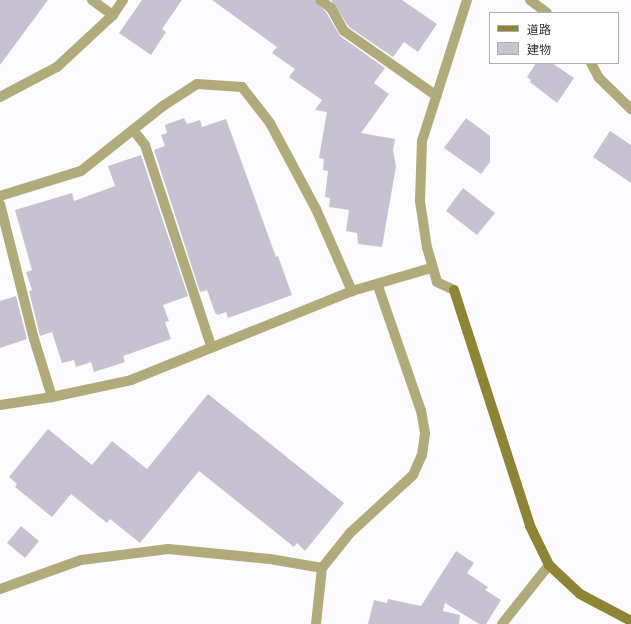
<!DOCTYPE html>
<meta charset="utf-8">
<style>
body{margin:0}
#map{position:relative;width:631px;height:624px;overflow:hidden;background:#fbfafd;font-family:"Alegreya Sans","Noto Sans JP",sans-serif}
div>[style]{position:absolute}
.building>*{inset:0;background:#c6c2d2}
.street>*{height:10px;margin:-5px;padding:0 5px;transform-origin:5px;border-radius:5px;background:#b1ab7b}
.secondary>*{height:10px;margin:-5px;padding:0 5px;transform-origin:5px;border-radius:5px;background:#8e8436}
span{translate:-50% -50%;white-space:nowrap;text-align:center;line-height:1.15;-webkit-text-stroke:3px #fff;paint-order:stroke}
.legend{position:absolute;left:489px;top:12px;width:130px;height:52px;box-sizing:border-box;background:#fff;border:1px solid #adacae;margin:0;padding:5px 7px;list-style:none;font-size:12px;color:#312f35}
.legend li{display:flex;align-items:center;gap:8px;height:20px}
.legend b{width:20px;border:1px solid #adacae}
</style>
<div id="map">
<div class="building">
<i style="clip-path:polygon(0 0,48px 0,0 65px)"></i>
<i style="clip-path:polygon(142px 0,182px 0,162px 29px,166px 32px,151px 55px,119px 33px)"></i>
<i style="clip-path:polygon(212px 0,314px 0,326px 12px,340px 36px,385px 68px,374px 83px,389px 94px,361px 133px,395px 139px,393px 150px,396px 166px,382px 247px,358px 244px,357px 233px,346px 231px,349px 210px,329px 207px,330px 198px,325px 197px,328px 171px,323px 170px,324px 159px,319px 158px,327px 112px,315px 110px,322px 100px,289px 77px,295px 69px,272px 53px,277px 47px)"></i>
<i style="clip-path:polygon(331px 0,402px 0,437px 24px,418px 52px,404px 42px,393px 57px,349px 27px)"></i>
<i style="clip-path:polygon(536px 63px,552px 63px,574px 78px,557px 103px,530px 82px,531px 80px,527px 77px)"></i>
<i style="clip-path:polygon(184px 118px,187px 124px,200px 120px,202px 127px,226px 119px,276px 257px,278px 256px,292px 295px,228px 318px,226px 312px,218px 315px,215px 313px,207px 290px,200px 292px,154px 150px,165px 146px,161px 135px,167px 133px,165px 125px)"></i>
<i style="clip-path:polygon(466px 118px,490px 136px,490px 162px,481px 174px,444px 148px)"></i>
<i style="clip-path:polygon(610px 131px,631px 145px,631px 183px,593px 157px)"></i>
<i style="clip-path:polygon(141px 155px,188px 296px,163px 305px,169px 321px,165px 322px,171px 339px,123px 356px,125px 362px,94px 372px,91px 362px,76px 367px,74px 360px,62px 363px,52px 332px,40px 336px,29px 291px,32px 290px,26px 272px,32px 270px,15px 210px,72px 193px,74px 201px,115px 186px,108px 166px)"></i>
<i style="clip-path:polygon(463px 188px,495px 213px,477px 235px,446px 211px)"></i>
<i style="clip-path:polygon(16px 296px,27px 339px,0 348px,0 301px)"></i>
<i style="clip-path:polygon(208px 394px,344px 503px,305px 551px,297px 543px,294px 547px,199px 471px,140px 543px,110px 519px,107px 523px,71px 494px,52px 517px,15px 487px,17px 484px,9px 477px,48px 429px,92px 465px,112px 441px,147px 469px)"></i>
<i style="clip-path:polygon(21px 526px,39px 541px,25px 558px,7px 543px)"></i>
<i style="clip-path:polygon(456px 551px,474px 563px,467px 573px,488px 587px,485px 590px,501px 600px,486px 624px,479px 624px,445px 603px,443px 611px,460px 615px,459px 624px,368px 624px,374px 600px,387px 603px,388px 599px,421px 606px)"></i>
</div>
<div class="street">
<i style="left:92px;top:0;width:26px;rotate:36deg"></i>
<i style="left:320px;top:0;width:14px;rotate:36deg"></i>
<i style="left:331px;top:8px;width:26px;rotate:61deg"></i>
<i style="left:344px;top:31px;width:113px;rotate:35deg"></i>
<i style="left:530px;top:0;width:21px;rotate:37deg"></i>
<i style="left:591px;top:63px;width:17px;rotate:62deg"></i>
<i style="left:599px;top:78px;width:45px;rotate:44.1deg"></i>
<i style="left:0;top:97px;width:64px;rotate:-27.8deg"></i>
<i style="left:57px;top:67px;width:76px;rotate:-42.9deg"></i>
<i style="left:113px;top:15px;width:18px;rotate:-56deg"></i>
<i style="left:134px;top:131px;width:18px;rotate:52deg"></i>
<i style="left:145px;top:145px;width:212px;rotate:71.8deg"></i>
<i style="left:0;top:196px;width:85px;rotate:-17.2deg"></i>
<i style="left:81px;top:171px;width:105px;rotate:-38.4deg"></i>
<i style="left:163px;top:106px;width:40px;rotate:-32.9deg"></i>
<i style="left:197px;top:84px;width:45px;rotate:3.8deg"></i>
<i style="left:242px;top:87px;width:46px;rotate:52.1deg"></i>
<i style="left:270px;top:123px;width:98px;rotate:61.9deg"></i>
<i style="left:316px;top:209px;width:90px;rotate:66.3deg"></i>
<i style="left:0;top:204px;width:139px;rotate:75.9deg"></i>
<i style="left:34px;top:339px;width:61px;rotate:72.8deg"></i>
<i style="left:454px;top:290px;width:19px;rotate:-155deg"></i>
<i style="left:437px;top:282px;width:35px;rotate:-106deg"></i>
<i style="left:427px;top:248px;width:48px;rotate:-98.5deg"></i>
<i style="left:420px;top:201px;width:60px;rotate:-88.1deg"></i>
<i style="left:422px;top:141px;width:148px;rotate:-72.3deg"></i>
<i style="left:0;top:405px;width:53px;rotate:-8.7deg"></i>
<i style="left:52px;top:397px;width:81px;rotate:-12.1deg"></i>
<i style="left:131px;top:380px;width:238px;rotate:-21.9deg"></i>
<i style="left:352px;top:291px;width:82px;rotate:-16.2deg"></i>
<i style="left:0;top:589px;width:86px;rotate:-19.7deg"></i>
<i style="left:81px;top:560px;width:88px;rotate:-7.2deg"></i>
<i style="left:168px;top:549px;width:102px;rotate:5.6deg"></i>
<i style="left:270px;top:559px;width:53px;rotate:9.8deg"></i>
<i style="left:316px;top:624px;width:56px;rotate:-83.9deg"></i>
<i style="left:322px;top:568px;width:45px;rotate:-51.3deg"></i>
<i style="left:350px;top:533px;width:86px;rotate:-42.6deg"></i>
<i style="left:413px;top:475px;width:22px;rotate:-66deg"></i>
<i style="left:422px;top:455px;width:22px;rotate:-82deg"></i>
<i style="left:425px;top:433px;width:22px;rotate:-100deg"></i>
<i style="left:421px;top:411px;width:132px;rotate:-109deg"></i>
<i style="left:502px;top:624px;width:75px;rotate:-51.5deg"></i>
</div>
<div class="secondary">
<i style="left:454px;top:290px;width:248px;rotate:72.1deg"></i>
<i style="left:530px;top:526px;width:43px;rotate:64deg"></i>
<i style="left:549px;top:565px;width:42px;rotate:43.1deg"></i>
<i style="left:580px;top:594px;width:58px;rotate:27.9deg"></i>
</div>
<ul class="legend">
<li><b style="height:5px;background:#8e8436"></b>道路</li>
<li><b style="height:11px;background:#c6c2d2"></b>建物</li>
</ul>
</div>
